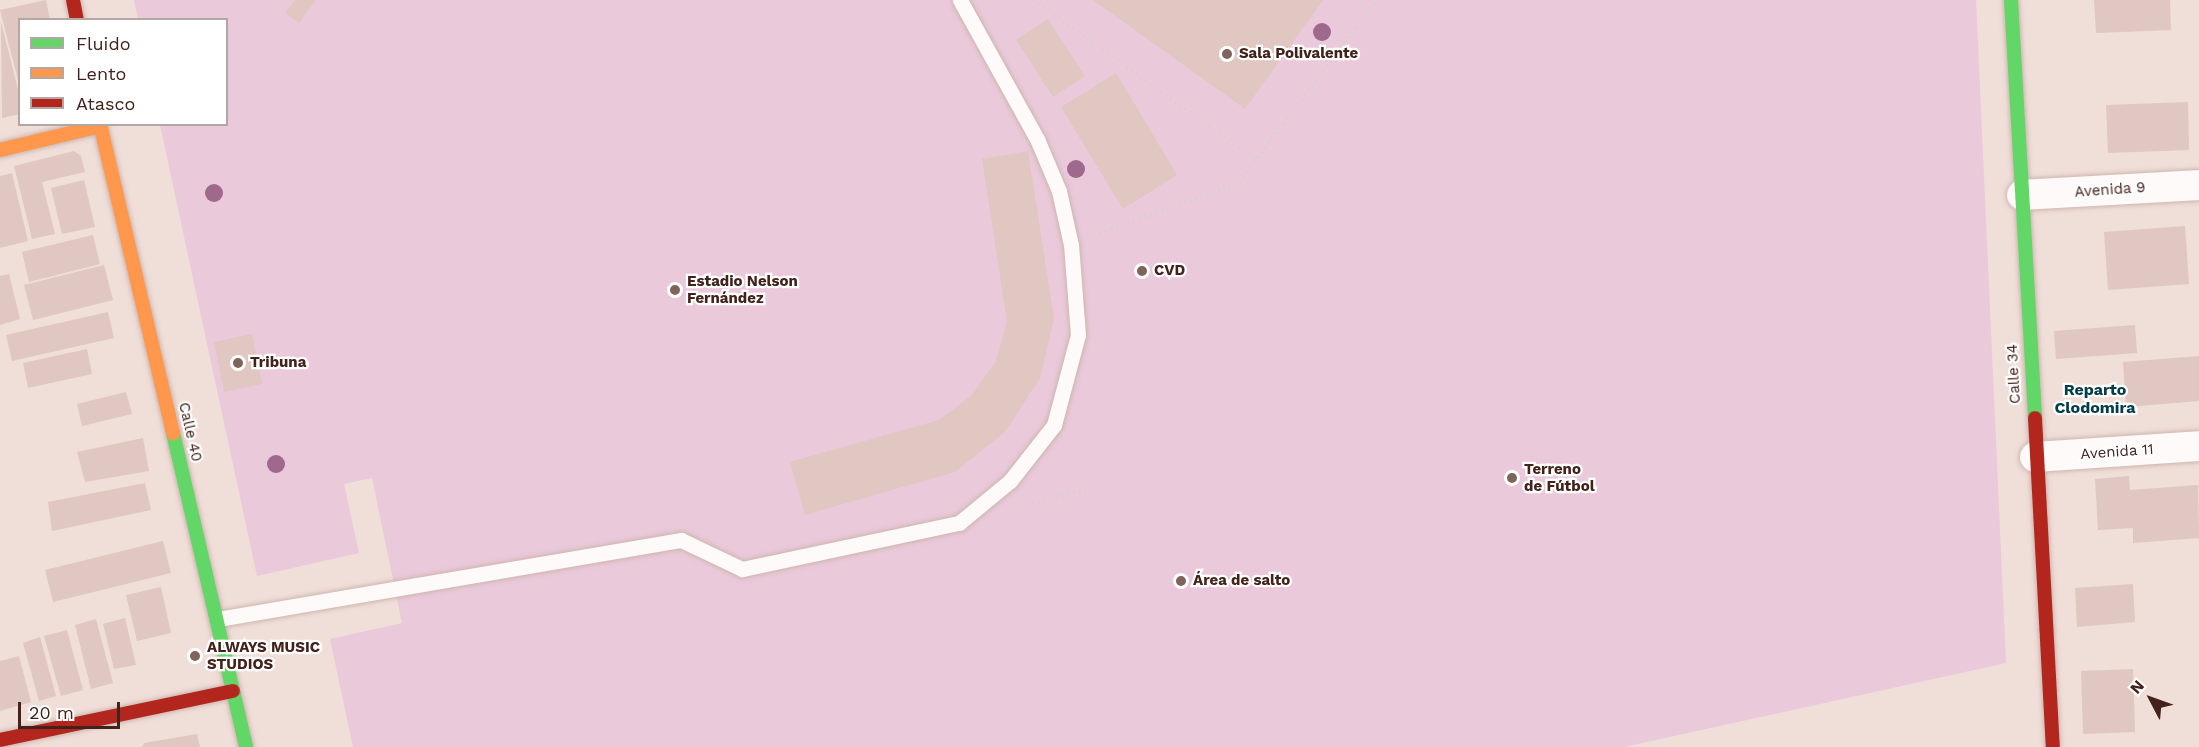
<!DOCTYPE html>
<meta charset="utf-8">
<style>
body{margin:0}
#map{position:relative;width:2199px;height:747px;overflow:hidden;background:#f0ded8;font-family:"Work Sans",sans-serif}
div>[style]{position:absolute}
.green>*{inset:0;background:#eac9da}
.building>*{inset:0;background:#e0c7c1}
.path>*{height:4px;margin-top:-2px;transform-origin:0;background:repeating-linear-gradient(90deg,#d6d0ce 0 1.5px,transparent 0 6px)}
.roads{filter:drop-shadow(0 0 2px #cdb6af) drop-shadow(0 0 2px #cdb6af)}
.lane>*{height:15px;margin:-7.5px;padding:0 7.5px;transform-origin:7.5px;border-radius:7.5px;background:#fdfaf9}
.street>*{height:30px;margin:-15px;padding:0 15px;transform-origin:15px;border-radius:15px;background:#fdfaf9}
.fast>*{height:14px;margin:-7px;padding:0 7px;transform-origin:7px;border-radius:7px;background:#63d668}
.slow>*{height:14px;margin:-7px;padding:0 7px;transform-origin:7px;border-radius:7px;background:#ff974d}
.jam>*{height:14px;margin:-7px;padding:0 7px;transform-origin:7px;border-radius:7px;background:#b3261e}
.trees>*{width:18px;height:18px;margin:-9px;border-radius:50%;background:#9f688d}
.dots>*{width:16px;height:16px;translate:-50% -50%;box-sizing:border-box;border:3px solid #fff;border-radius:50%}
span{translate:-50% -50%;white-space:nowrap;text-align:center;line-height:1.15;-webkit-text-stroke:4.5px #fff;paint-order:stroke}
.poi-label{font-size:15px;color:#42221a;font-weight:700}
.left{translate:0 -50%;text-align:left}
.street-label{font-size:15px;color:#42221a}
.neighbourhood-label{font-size:16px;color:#003d49;font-weight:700}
.legend{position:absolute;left:18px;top:18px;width:210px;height:108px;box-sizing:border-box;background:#fff;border:2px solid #b3a7a3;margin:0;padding:8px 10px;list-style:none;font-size:18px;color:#42221a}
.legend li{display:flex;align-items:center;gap:12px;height:30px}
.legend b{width:30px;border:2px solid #b3a7a3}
.north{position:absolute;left:2121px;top:669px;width:60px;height:60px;-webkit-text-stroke:4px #fff;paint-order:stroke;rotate:311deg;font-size:16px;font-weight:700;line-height:24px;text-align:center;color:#42221a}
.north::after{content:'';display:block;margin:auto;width:21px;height:27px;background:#42221a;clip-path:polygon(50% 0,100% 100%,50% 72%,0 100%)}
.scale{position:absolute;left:18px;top:702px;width:102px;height:27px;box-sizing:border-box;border:3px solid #42221a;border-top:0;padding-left:8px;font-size:18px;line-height:21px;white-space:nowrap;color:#42221a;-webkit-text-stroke:4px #fff;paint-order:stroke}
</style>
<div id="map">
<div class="green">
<i style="clip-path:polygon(134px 0,1976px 0,2006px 663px,1624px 747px,353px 747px,330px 639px,402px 623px,372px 478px,344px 484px,359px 553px,257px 576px,160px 125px,226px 124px,226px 20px,138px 19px)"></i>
</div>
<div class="building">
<i style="clip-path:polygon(46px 0,50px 20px,20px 20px,19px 84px,0 10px)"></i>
<i style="clip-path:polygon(295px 0,316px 0,299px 23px,285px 13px)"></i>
<i style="clip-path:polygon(1093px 0,1323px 0,1245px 109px)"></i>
<i style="clip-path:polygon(2094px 0,2170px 0,2171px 30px,2096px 33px)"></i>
<i style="clip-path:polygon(1048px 19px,1085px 76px,1053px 97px,1016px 40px)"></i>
<i style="clip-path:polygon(1px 22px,20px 97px,20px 114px,2px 118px)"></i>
<i style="clip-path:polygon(1116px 73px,1177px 175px,1123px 209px,1061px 107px)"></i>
<i style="clip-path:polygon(2188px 102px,2189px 150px,2108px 153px,2106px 105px)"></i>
<i style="clip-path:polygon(74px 151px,81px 156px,85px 172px,42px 182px,55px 234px,32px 239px,14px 166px)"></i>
<i style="clip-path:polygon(1028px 151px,1054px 319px,1040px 378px,1005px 432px,955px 472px,805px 515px,790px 462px,939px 420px,972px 395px,996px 361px,1007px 322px,982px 159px)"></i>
<i style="clip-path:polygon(12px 173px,28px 241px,0 248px,0 176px)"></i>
<i style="clip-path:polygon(84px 180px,95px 227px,62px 234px,51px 188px)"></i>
<i style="clip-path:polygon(2185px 226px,2189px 284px,2108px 290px,2104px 232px)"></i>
<i style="clip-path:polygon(93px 235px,100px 264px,29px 282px,22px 252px)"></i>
<i style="clip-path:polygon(104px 265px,113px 300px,33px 320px,24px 285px)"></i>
<i style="clip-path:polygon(9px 274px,20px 319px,0 325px,0 276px)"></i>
<i style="clip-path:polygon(108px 312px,114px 338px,12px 361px,6px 335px)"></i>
<i style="clip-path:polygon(2135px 325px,2137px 353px,2056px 359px,2054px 331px)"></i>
<i style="clip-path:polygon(252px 334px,262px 384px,224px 392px,214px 342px)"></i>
<i style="clip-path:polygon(87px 349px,92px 374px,28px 388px,23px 363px)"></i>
<i style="clip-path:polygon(2199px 356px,2199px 401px,2126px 407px,2123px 362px)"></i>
<i style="clip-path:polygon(126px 392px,132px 414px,82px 426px,77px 404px)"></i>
<i style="clip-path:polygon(143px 438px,149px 471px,85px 482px,77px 452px)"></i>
<i style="clip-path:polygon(2129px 476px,2130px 490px,2198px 485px,2199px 538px,2133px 543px,2133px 528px,2098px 530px,2095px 479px)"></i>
<i style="clip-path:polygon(145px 483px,151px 510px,52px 531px,48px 502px)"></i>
<i style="clip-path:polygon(163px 541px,171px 573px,53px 602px,45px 570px)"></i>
<i style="clip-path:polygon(2133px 584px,2135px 622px,2077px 627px,2075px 588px)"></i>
<i style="clip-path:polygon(161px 587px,171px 633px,137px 641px,126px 595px)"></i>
<i style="clip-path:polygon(125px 618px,136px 665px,114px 669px,103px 624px)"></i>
<i style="clip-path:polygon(96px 619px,113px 683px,91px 689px,75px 625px)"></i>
<i style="clip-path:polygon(67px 630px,83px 690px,61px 696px,44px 636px)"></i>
<i style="clip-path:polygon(40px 637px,56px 696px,39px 701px,23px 643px)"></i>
<i style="clip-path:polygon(19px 656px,31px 702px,0 711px,0 661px)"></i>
<i style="clip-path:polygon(2133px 669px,2135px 732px,2083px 734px,2081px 671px)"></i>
<i style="clip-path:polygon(197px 734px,200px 747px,142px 747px,144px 743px)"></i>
</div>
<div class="path">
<i style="left:1034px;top:0;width:274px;rotate:35.8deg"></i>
<i style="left:1094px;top:236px;width:156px;rotate:-20.3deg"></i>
<i style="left:1240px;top:182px;width:228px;rotate:-53deg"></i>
<i style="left:1021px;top:506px;width:79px;rotate:-14.7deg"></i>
</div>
<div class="roads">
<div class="lane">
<i style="left:218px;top:619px;width:470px;rotate:-9.7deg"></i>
<i style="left:681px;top:540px;width:68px;rotate:25.4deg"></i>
<i style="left:742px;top:569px;width:222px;rotate:-12deg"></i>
<i style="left:959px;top:523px;width:66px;rotate:-39.5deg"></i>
<i style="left:1010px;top:481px;width:71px;rotate:-51.8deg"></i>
<i style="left:1054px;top:425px;width:93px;rotate:-75.1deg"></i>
<i style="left:1078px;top:335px;width:90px;rotate:-94.4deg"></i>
<i style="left:1071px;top:245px;width:55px;rotate:-102.5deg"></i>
<i style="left:1059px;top:191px;width:56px;rotate:-112.9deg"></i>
<i style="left:1037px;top:139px;width:159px;rotate:-119deg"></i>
</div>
<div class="street">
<i style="left:2022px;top:195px;width:177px;rotate:-3.2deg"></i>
<i style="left:2035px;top:457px;width:164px;rotate:-3.8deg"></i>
</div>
<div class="fast">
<i style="left:2011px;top:0;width:419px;rotate:86.7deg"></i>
<i style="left:173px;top:433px;width:322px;rotate:76.9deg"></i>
</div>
<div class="slow">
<i style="left:100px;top:124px;width:318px;rotate:76.7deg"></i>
<i style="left:0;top:150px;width:103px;rotate:-13.5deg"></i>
</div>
<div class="jam">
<i style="left:73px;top:0;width:20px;rotate:79deg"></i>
<i style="left:2035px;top:418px;width:329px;rotate:86.9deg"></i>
<i style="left:0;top:740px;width:238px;rotate:-11.9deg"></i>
</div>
</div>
<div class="trees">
<i style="left:1322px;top:32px"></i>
<i style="left:1076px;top:169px"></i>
<i style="left:214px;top:193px"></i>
<i style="left:276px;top:464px"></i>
</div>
<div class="dots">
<i style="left:1227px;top:54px;background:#7f645c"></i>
<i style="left:1142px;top:271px;background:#7f645c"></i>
<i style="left:675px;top:290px;background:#7f645c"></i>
<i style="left:238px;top:363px;background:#7f645c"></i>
<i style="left:1512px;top:478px;background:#7f645c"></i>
<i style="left:1181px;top:581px;background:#7f645c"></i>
<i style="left:195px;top:656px;background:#7f645c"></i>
</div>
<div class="poi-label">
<span class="left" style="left:1239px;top:54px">Sala Polivalente</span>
<span class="left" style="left:1154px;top:271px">CVD</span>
<span class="left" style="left:687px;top:290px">Estadio Nelson<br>Fernández</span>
<span class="left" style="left:250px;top:363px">Tribuna</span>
<span class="left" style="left:1524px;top:478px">Terreno<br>de Fútbol</span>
<span class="left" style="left:1193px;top:581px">Área de salto</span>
<span class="left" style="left:207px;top:656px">ALWAYS MUSIC<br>STUDIOS</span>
</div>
<div class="street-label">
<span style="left:2110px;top:190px;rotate:-4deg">Avenida 9</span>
<span style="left:2014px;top:374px;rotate:-93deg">Calle 34</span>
<span style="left:190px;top:432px;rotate:77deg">Calle 40</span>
<span style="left:2117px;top:452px;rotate:-4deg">Avenida 11</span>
</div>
<div class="neighbourhood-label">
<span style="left:2095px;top:399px">Reparto<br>Clodomira</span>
</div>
<ul class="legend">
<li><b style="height:8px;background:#63d668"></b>Fluido</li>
<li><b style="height:8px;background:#ff974d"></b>Lento</li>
<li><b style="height:8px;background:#b3261e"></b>Atasco</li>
</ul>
<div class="north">N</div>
<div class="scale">20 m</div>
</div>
